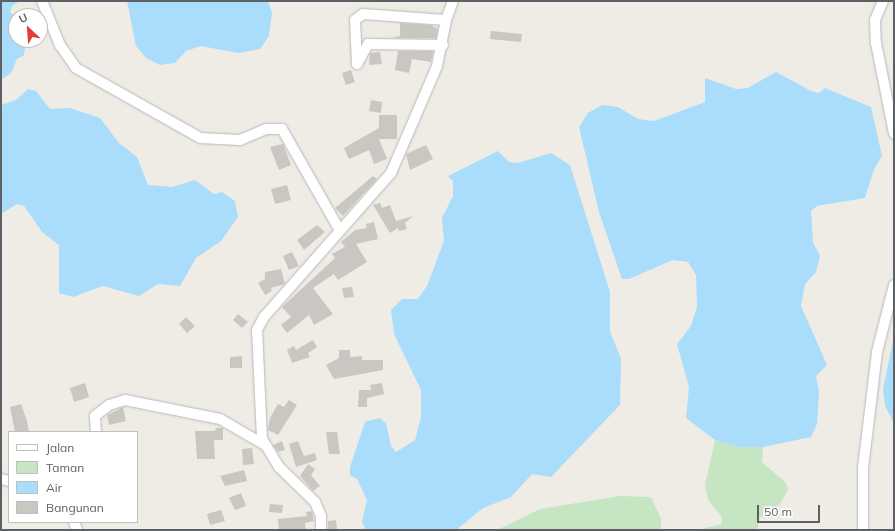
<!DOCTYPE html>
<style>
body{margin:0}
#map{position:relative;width:895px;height:531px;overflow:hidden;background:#efece5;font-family:Mulish,sans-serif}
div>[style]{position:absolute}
.green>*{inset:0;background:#c5e5c3}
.water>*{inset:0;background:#a9ddfb}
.building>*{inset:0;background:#cac7c2}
.roads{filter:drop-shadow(0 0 1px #b6b8bb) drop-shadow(0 0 1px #b6b8bb)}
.minor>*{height:10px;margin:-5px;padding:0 5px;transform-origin:5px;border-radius:5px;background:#fff}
span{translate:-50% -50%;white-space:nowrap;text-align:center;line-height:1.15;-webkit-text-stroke:3px #fff;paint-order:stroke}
.frame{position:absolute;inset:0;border:2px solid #5d6165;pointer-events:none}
.legend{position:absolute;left:8px;top:431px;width:130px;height:92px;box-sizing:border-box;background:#fff;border:1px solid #bec0c1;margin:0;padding:5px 7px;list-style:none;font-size:12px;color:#5d6165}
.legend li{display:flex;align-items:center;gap:8px;height:20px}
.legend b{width:20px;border:1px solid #bec0c1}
.north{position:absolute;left:8px;top:8px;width:40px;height:40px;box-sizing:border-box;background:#fff;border:1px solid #bec0c1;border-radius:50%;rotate:334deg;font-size:11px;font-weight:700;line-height:16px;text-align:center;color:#5d6165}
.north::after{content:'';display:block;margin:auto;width:14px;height:18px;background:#e23b38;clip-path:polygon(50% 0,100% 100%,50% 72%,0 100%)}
.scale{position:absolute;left:757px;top:505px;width:63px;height:18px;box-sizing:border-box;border:2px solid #5d6165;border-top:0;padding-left:5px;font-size:12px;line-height:14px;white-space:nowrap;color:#5d6165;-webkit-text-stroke:3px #fff;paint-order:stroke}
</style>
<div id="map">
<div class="green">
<i style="clip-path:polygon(715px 440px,739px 447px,763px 447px,762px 462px,786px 483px,788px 490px,780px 504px,758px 519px,758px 530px,697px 530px,722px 524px,722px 517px,708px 500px,705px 485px)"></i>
<i style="clip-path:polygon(620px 496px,651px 497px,661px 519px,661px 530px,497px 530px,540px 509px)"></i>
</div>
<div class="water">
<i style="clip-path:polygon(1px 1px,20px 1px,13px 5px,10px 12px,16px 18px,16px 40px,26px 40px,24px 55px,17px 59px,11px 73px,1px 80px)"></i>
<i style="clip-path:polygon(127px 1px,268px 1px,272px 13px,269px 36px,260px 49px,238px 53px,201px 46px,186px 51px,175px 63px,160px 65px,146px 58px,136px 46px)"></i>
<i style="clip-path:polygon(776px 72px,811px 91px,819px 93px,825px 88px,871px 107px,882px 156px,874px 169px,865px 198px,817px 206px,811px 211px,813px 242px,820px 256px,816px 272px,805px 284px,801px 306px,827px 365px,816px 376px,819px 392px,817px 424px,811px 437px,763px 447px,739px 447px,715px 440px,686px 418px,689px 387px,677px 344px,691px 326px,697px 307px,696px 275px,688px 262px,673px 260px,629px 279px,622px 279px,599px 212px,579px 127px,588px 113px,602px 105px,618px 107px,638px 119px,654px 121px,705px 102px,705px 78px,736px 89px,748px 88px)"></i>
<i style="clip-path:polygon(28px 89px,36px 91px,50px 109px,70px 108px,100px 118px,119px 143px,137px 157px,148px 185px,172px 187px,195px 180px,214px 194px,222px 192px,235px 201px,238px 217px,221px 241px,196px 258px,180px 286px,158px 284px,139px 296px,103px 286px,73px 297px,59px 293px,59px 245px,42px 232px,24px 206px,17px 204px,1px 214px,1px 105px,16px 100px)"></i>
<i style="clip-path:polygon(498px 151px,509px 162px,518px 163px,551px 153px,570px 165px,610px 292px,610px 331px,621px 359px,620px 405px,551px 477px,532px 474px,511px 497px,483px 508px,456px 530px,366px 530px,362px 522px,367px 500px,357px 479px,350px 475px,350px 467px,365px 422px,380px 418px,386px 423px,391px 446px,396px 452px,415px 440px,421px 417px,421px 390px,394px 334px,391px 310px,402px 299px,418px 299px,427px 286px,444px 241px,442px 218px,453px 196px,453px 181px,448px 176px)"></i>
<i style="clip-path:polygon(894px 336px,894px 423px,885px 406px,883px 389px)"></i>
</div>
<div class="building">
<i style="clip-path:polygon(400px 23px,430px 25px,438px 29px,436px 38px,393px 38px,400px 36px)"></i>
<i style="clip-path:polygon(491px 31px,522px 34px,521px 42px,490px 39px)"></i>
<i style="clip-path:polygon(398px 51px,430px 51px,433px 52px,431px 62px,412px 59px,409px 73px,395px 70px)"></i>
<i style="clip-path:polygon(380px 52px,382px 64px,369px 65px,370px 53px)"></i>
<i style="clip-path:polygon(351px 70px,355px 82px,346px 85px,342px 73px)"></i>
<i style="clip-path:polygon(371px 100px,382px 102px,381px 113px,369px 111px)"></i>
<i style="clip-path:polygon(379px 115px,397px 115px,397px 139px,379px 139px,387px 159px,374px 164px,369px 150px,349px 159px,344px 148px,379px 128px)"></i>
<i style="clip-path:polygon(283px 144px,291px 165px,279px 170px,270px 147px)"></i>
<i style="clip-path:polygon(426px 145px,433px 159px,410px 170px,406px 154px)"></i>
<i style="clip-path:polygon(373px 176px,377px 179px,343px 216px,335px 208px)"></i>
<i style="clip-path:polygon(287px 185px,291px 200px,275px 204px,271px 189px)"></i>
<i style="clip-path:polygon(380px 203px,382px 208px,390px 205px,396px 221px,413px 216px,405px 223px,407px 229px,399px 231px,398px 228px,390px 233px,373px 205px)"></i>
<i style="clip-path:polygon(374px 222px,378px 239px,356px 244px,367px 262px,338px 280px,334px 274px,313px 288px,333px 314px,314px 325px,309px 315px,287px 333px,281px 325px,291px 317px,282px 307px,335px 258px,332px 254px,345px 247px,341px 242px,355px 230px,367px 228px,366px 224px)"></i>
<i style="clip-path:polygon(317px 225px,325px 232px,304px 250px,297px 240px)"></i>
<i style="clip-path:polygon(292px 252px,299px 266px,289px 270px,283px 256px)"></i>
<i style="clip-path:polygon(281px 269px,285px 284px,271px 288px,272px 291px,265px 295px,258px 283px,265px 279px,265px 272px)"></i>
<i style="clip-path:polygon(352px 287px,354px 297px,344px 298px,342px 288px)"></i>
<i style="clip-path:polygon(238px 314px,248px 322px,242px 328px,233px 320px)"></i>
<i style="clip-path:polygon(186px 317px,195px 326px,187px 333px,179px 324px)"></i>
<i style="clip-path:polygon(313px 340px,317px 347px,308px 353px,310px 357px,292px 363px,287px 350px,294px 346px,296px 350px)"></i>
<i style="clip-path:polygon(339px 350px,350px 350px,350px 357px,362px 356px,362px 360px,383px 360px,383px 370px,334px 379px,326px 365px,339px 358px)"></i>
<i style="clip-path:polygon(242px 356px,242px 368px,230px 368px,230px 357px)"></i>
<i style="clip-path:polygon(85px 383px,89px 397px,74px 402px,70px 388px)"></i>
<i style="clip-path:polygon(382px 383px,384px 394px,367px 398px,367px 407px,358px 407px,359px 390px,371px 390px,370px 385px)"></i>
<i style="clip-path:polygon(289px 400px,297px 405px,278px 435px,268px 430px,270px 418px,278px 404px,284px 407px)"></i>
<i style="clip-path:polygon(21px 404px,27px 421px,29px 432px,15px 432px,10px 407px)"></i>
<i style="clip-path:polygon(123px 407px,126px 421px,109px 425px,107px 415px)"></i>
<i style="clip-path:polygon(216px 428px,223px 428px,223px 440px,214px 440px,215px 459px,197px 459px,195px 431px,215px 431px)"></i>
<i style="clip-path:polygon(326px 432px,337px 432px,340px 454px,329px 454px)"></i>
<i style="clip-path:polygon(282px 441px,285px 450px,278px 452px,273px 445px)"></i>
<i style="clip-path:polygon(298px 441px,304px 456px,315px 453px,317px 460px,296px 467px,289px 444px)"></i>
<i style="clip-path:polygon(252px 448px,254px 464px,243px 465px,242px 449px)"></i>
<i style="clip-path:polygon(308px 464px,315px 469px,311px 475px,320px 486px,313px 491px,300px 476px)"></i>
<i style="clip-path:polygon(244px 470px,247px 481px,225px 486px,220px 476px)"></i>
<i style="clip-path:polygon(241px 493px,246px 506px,235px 510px,229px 498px)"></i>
<i style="clip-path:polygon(270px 504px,283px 505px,282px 513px,269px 512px)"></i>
<i style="clip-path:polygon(221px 510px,225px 521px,210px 525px,207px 514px)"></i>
<i style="clip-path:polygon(312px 511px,314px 521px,305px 523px,306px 530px,279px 530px,278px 519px,307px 516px,306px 512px)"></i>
<i style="clip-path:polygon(336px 520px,337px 530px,328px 530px,328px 521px)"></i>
</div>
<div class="roads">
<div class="minor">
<i style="left:42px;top:1px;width:48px;rotate:67.8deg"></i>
<i style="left:60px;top:45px;width:28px;rotate:55deg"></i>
<i style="left:76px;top:68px;width:142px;rotate:29.4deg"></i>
<i style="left:200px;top:138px;width:40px;rotate:2.9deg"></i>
<i style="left:240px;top:140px;width:28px;rotate:-23deg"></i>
<i style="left:266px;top:129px;width:16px"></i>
<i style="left:282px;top:129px;width:115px;rotate:60.3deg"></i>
<i style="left:883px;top:1px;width:21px;rotate:113deg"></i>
<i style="left:875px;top:20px;width:23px;rotate:88deg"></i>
<i style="left:876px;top:43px;width:92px;rotate:78.7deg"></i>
<i style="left:357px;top:64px;width:44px;rotate:-92.6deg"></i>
<i style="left:355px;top:20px;width:10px;rotate:-37deg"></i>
<i style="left:363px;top:14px;width:83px;rotate:4.1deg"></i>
<i style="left:357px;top:64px;width:23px;rotate:-61deg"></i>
<i style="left:368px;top:44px;width:75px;rotate:0.8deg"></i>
<i style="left:96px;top:432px;width:16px;rotate:-94deg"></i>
<i style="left:95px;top:416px;width:18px;rotate:-38deg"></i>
<i style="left:109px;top:405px;width:17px;rotate:-17deg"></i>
<i style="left:125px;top:400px;width:97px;rotate:11.3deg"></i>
<i style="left:220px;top:419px;width:52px;rotate:30deg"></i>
<i style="left:1px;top:479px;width:8px;rotate:14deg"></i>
<i style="left:74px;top:522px;width:9px;rotate:69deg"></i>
<i style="left:321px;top:530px;width:14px;rotate:-90deg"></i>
<i style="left:321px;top:516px;width:15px;rotate:-113deg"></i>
<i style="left:315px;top:502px;width:50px;rotate:-135.8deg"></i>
<i style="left:279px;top:467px;width:33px;rotate:-121deg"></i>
<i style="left:262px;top:439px;width:109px;rotate:-92.6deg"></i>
<i style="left:257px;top:330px;width:15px;rotate:-62deg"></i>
<i style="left:264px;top:317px;width:192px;rotate:-48.6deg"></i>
<i style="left:391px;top:173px;width:116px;rotate:-66.7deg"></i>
<i style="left:437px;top:66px;width:47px;rotate:-78.9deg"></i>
<i style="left:446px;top:20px;width:20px;rotate:-70deg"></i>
<i style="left:863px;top:530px;width:62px;rotate:-90deg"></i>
<i style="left:863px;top:468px;width:117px;rotate:-83.1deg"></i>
<i style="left:877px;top:352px;width:69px;rotate:-75.8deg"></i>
</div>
</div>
<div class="frame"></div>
<ul class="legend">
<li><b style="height:5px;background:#fff"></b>Jalan</li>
<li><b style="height:11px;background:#c5e5c3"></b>Taman</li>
<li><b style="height:11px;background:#a9ddfb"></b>Air</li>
<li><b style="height:11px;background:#cac7c2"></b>Bangunan</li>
</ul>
<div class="north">U</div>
<div class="scale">50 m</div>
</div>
